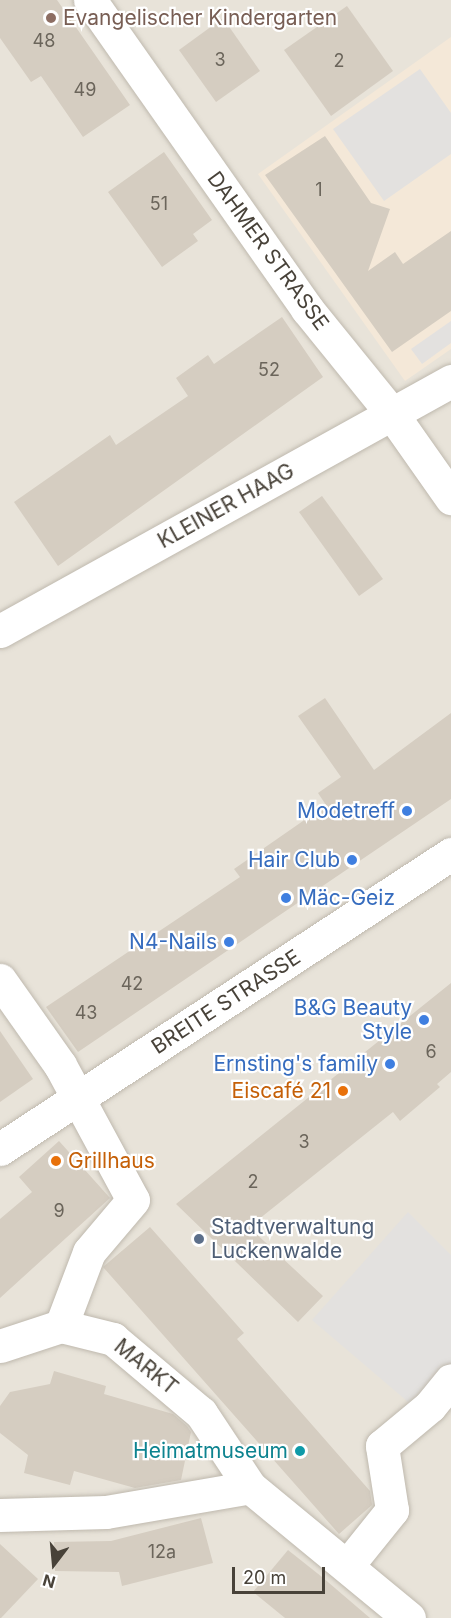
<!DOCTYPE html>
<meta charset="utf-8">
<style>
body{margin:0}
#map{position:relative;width:451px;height:1618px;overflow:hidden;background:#f4f1eb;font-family:Inter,sans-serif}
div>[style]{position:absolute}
.residential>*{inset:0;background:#e8e3d9}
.commercial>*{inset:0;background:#f4e8d8}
.parking>*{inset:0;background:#e3e1df}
.building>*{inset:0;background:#d5cdc1}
.roads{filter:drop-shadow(0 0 2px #bfb9ae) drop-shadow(0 0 2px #bfb9ae)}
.minor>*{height:33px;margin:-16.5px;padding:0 16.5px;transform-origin:16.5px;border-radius:16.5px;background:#fff}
.dots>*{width:16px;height:16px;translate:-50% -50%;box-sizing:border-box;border:3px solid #fff;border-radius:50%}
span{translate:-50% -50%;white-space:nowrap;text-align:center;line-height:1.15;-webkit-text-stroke:4.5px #fff;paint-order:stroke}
.number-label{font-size:18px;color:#6b655b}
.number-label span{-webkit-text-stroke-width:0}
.education-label{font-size:21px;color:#785e54}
.left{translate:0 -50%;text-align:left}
.street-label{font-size:21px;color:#484239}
.shop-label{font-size:21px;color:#366cbe}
.right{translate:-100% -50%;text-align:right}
.food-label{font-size:21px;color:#c56008}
.service-label{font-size:21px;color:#4e5e75}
.culture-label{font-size:21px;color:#0d838f}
.north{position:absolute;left:24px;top:1534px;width:60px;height:60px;-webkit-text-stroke:4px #fff;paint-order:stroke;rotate:196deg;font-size:16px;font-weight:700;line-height:24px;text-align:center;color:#484239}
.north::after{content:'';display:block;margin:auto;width:21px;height:27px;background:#484239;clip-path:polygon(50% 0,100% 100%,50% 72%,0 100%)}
.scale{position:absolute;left:232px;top:1567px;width:93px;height:27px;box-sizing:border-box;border:3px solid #484239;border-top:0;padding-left:8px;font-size:18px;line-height:21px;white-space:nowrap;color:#484239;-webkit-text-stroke:4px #fff;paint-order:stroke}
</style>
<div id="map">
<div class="residential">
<i style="clip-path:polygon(0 0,451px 0,451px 1618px,0 1618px)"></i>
</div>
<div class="commercial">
<i style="clip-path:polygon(451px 37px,451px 349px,405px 381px,258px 174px)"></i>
</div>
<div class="parking">
<i style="clip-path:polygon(420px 69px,451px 113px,451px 154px,384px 201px,333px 129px)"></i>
<i style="clip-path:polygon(451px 321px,451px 343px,422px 364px,411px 349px)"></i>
<i style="clip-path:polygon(408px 1212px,451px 1255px,451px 1368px,414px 1407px,312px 1320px)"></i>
</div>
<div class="building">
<i style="clip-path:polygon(0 0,57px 0,130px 105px,83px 137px,41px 76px,31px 82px,0 38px)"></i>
<i style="clip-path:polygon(347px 6px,393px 71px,331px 116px,284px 50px)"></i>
<i style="clip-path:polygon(223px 18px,260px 71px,216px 102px,179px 50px)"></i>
<i style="clip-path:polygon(325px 136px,371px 203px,390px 209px,368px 271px,395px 252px,403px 264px,451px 231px,451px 311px,392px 352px,265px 175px)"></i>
<i style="clip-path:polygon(164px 152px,212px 220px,193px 234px,198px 241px,162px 267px,108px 192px)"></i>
<i style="clip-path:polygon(282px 317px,323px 377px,58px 566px,14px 502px,110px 435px,116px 445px,188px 396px,176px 378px,208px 355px,214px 364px)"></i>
<i style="clip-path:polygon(322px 496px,383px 579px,359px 596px,299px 512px)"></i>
<i style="clip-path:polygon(325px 698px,374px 770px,451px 713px,451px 799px,78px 1052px,46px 1007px,240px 877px,234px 869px,326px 805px,318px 793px,341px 777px,298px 716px)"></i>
<i style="clip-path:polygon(451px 983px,451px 1072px,437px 1084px,440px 1087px,400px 1121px,393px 1112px,249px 1227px,323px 1296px,298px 1322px,176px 1204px)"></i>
<i style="clip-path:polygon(0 1031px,33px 1079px,0 1102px)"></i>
<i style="clip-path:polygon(59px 1141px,110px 1198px,0 1298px,0 1219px,32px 1192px,19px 1177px)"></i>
<i style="clip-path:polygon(150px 1227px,244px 1333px,237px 1339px,370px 1491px,372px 1505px,339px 1534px,103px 1267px)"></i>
<i style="clip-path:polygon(54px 1371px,106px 1386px,104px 1394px,173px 1414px,187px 1426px,191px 1432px,181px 1480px,135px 1488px,74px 1471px,70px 1485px,24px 1473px,28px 1455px,0 1433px,0 1406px,10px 1392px,50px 1384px)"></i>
<i style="clip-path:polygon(201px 1518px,213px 1563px,122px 1586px,119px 1572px,55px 1571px,54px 1542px,111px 1541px)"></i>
<i style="clip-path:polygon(0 1544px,38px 1579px,1px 1618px,0 1618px)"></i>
<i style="clip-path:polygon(288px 1550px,322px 1577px,370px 1618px,285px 1618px,253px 1592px)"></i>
</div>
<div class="roads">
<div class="minor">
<i style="left:90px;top:0;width:378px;rotate:54.9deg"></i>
<i style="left:307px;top:309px;width:135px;rotate:51deg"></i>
<i style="left:392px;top:414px;width:103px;rotate:54.9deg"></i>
<i style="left:0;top:631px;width:516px;rotate:-29deg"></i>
<i style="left:0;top:980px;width:104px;rotate:54.8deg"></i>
<i style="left:60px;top:1065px;width:153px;rotate:61.6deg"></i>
<i style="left:133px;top:1200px;width:68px;rotate:130.2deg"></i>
<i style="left:89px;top:1252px;width:79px;rotate:110.7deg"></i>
<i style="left:0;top:1149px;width:539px;rotate:-33.19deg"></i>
<i style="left:0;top:1346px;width:64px;rotate:-18.2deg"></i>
<i style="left:61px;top:1326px;width:54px;rotate:14deg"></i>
<i style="left:113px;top:1339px;width:115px;rotate:40.1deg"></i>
<i style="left:201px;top:1413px;width:89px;rotate:56.5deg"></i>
<i style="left:250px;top:1487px;width:206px;rotate:39.5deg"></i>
<i style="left:0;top:1515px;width:106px;rotate:-1.6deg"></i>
<i style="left:106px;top:1512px;width:146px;rotate:-9.8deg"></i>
<i style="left:347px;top:1566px;width:72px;rotate:-51.2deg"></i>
<i style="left:392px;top:1510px;width:65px;rotate:-98.9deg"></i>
<i style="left:382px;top:1446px;width:62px;rotate:-39.8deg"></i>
<i style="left:430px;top:1406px;width:33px;rotate:-51deg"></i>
</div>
</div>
<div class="dots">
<i style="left:51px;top:18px;background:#8d6e63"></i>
<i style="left:407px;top:811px;background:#3f7fe0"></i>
<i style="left:352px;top:860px;background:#3f7fe0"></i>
<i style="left:286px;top:898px;background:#3f7fe0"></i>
<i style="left:229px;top:942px;background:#3f7fe0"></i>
<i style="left:424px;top:1020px;background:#3f7fe0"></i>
<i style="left:390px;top:1064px;background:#3f7fe0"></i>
<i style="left:343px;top:1091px;background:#e8710a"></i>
<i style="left:56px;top:1161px;background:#e8710a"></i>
<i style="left:199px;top:1239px;background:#5c6f8a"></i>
<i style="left:300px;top:1451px;background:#0f9aa8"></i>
</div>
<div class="number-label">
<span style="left:44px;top:41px">48</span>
<span style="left:220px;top:60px">3</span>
<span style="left:339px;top:61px">2</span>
<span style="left:85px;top:90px">49</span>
<span style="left:319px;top:190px">1</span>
<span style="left:159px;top:204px">51</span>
<span style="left:269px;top:370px">52</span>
<span style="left:132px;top:984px">42</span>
<span style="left:86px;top:1013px">43</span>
<span style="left:431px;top:1052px">6</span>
<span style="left:304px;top:1142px">3</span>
<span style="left:253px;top:1182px">2</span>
<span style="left:59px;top:1211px">9</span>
<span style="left:162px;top:1552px">12a</span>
</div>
<div class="education-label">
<span class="left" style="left:63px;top:18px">Evangelischer Kindergarten</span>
</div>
<div class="street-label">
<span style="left:268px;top:251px;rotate:54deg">DAHMER STRASSE</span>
<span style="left:226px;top:506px;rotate:-29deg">KLEINER HAAG</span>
<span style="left:226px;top:1002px;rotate:-33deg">BREITE STRASSE</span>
<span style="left:146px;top:1367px;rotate:39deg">MARKT</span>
</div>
<div class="shop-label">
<span class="right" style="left:395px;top:811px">Modetreff</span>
<span class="right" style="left:340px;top:860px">Hair Club</span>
<span class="left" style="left:298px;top:898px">Mäc-Geiz</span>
<span class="right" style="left:217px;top:942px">N4-Nails</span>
<span class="right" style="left:412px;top:1020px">B&amp;G Beauty<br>Style</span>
<span class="right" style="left:378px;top:1064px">Ernsting's family</span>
</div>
<div class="food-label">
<span class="right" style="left:331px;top:1091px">Eiscafé 21</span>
<span class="left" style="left:68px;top:1161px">Grillhaus</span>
</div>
<div class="service-label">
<span class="left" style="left:211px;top:1239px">Stadtverwaltung<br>Luckenwalde</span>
</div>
<div class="culture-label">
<span class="right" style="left:288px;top:1451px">Heimatmuseum</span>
</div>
<div class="north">N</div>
<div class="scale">20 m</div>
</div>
